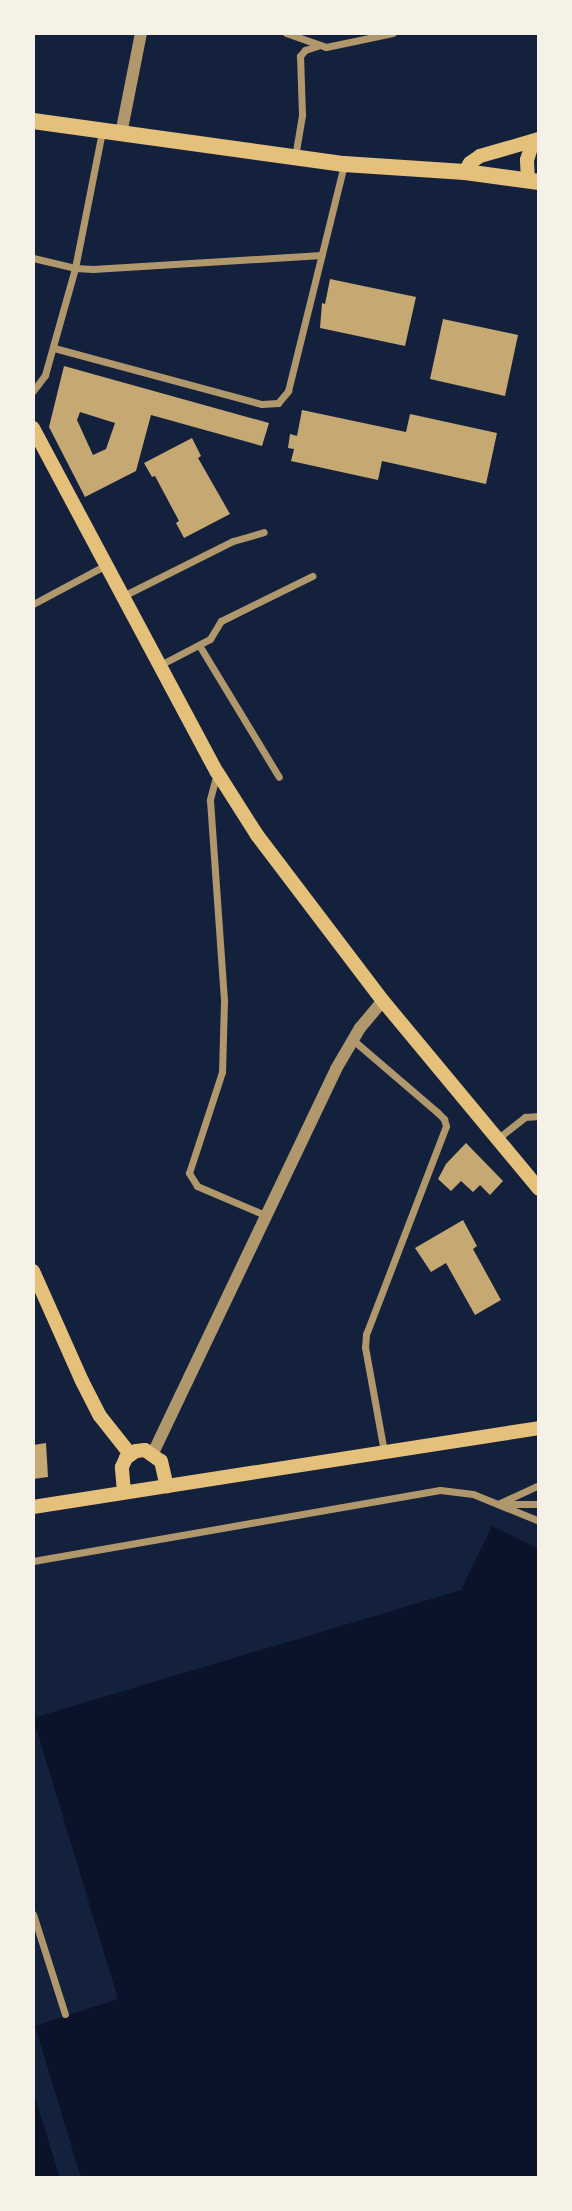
<!DOCTYPE html>
<style>
body{margin:0}
#map{position:relative;width:572px;height:2211px;overflow:hidden;background:#14213d;font-family:"Noto Serif",serif}
div>[style]{position:absolute}
.water>*{inset:0;background:#0b132b}
.building>*{inset:0;background:#c6a872}
.minor>*{height:7px;margin:-3.5px;padding:0 3.5px;transform-origin:3.5px;border-radius:3.5px;background:#b1986c}
.tertiary>*{height:12px;margin:-6px;padding:0 6px;transform-origin:6px;border-radius:6px;background:#b1986c}
.secondary>*{height:14px;margin:-7px;padding:0 7px;transform-origin:7px;border-radius:7px;background:#e5c07b}
.primary>*{height:16px;margin:-8px;padding:0 8px;transform-origin:8px;border-radius:8px;background:#e5c07b}
span{translate:-50% -50%;white-space:nowrap;text-align:center;line-height:1.15;-webkit-text-stroke:7px #f6f1e7;paint-order:stroke}
.frame{position:absolute;inset:0;border:35px solid #f6f1e7;pointer-events:none}
</style>
<div id="map">
<div class="water">
<i style="clip-path:polygon(492px 1526px,539px 1549px,539px 2178px,81px 2178px,35px 2026px,118px 1999px,33px 1718px,461px 1590px)"></i>
<i style="clip-path:polygon(33px 2091px,60px 2178px,33px 2178px)"></i>
</div>
<div class="building">
<i style="clip-path:polygon(330px 279px,416px 297px,405px 346px,320px 328px,322px 303px,325px 304px)"></i>
<i style="clip-path:polygon(443px 319px,518px 335px,505px 396px,430px 379px)"></i>
<i style="clip-path:polygon(evenodd,64px 366px,269px 423px,262px 446px,151px 415px,136px 471px,85px 497px,49px 427px,64px 366px,80px 412px,115px 423px,106px 449px,93px 455px,77px 420px,80px 412px)"></i>
<i style="clip-path:polygon(302px 410px,406px 432px,410px 414px,497px 433px,486px 484px,382px 461px,378px 480px,291px 461px,294px 449px,288px 448px,290px 434px,297px 436px)"></i>
<i style="clip-path:polygon(192px 438px,201px 456px,198px 458px,230px 514px,184px 538px,176px 523px,179px 521px,155px 476px,152px 477px,144px 463px)"></i>
<i style="clip-path:polygon(466px 1143px,503px 1181px,490px 1195px,480px 1185px,473px 1192px,461px 1181px,451px 1191px,438px 1179px,446px 1164px)"></i>
<i style="clip-path:polygon(463px 1220px,477px 1246px,473px 1249px,501px 1300px,475px 1315px,446px 1263px,431px 1272px,415px 1248px)"></i>
<i style="clip-path:polygon(46px 1443px,48px 1477px,33px 1479px,33px 1445px)"></i>
</div>
<div class="minor">
<i style="left:286px;top:33px;width:42px;rotate:19.3deg"></i>
<i style="left:326px;top:47px;width:68px;rotate:-11.8deg"></i>
<i style="left:295px;top:157px;width:43px;rotate:-80.5deg"></i>
<i style="left:302px;top:115px;width:59px;rotate:-91.9deg"></i>
<i style="left:300px;top:56px;width:8px;rotate:-50deg"></i>
<i style="left:305px;top:50px;width:13px;rotate:-18deg"></i>
<i style="left:33px;top:258px;width:43px;rotate:13.4deg"></i>
<i style="left:75px;top:268px;width:18px;rotate:3deg"></i>
<i style="left:93px;top:269px;width:229px;rotate:-3.5deg"></i>
<i style="left:54px;top:348px;width:215px;rotate:15.1deg"></i>
<i style="left:262px;top:404px;width:16px;rotate:-4deg"></i>
<i style="left:278px;top:403px;width:16px;rotate:-50deg"></i>
<i style="left:288px;top:391px;width:234px;rotate:-76.1deg"></i>
<i style="left:33px;top:391px;width:20px;rotate:-53deg"></i>
<i style="left:45px;top:375px;width:111px;rotate:-74.3deg"></i>
<i style="left:75px;top:268px;width:139px;rotate:-78.8deg"></i>
<i style="left:123px;top:596px;width:123px;rotate:-26.6deg"></i>
<i style="left:233px;top:541px;width:32px;rotate:-16deg"></i>
<i style="left:33px;top:604px;width:83px;rotate:-28.1deg"></i>
<i style="left:199px;top:645px;width:154px;rotate:58.8deg"></i>
<i style="left:160px;top:665px;width:56px;rotate:-27.5deg"></i>
<i style="left:210px;top:639px;width:21px;rotate:-59deg"></i>
<i style="left:221px;top:621px;width:102px;rotate:-26.3deg"></i>
<i style="left:217px;top:773px;width:28px;rotate:105deg"></i>
<i style="left:210px;top:800px;width:201px;rotate:86deg"></i>
<i style="left:224px;top:1001px;width:71px;rotate:91.6deg"></i>
<i style="left:222px;top:1072px;width:106px;rotate:108.1deg"></i>
<i style="left:189px;top:1173px;width:15px;rotate:58deg"></i>
<i style="left:197px;top:1186px;width:74px;rotate:23.1deg"></i>
<i style="left:353px;top:1040px;width:111px;rotate:40.6deg"></i>
<i style="left:437px;top:1112px;width:10px;rotate:45deg"></i>
<i style="left:444px;top:1119px;width:7px;rotate:74deg"></i>
<i style="left:446px;top:1126px;width:223px;rotate:111deg"></i>
<i style="left:366px;top:1334px;width:13px;rotate:94deg"></i>
<i style="left:365px;top:1347px;width:107px;rotate:79.7deg"></i>
<i style="left:497px;top:1139px;width:36px;rotate:-38deg"></i>
<i style="left:525px;top:1117px;width:14px;rotate:-4deg"></i>
<i style="left:498px;top:1504px;width:45px;rotate:-24.9deg"></i>
<i style="left:502px;top:1504px;width:37px"></i>
<i style="left:33px;top:1561px;width:413px;rotate:-9.9deg"></i>
<i style="left:440px;top:1490px;width:33px;rotate:7deg"></i>
<i style="left:473px;top:1494px;width:71px;rotate:22.2deg"></i>
<i style="left:33px;top:1914px;width:105px;rotate:72.3deg"></i>
</div>
<div class="tertiary">
<i style="left:121px;top:134px;width:103px;rotate:-78.8deg"></i>
<i style="left:153px;top:1453px;width:425px;rotate:-64.5deg"></i>
<i style="left:336px;top:1069px;width:48px;rotate:-59.7deg"></i>
<i style="left:360px;top:1028px;width:35px;rotate:-50deg"></i>
</div>
<div class="secondary">
<i style="left:465px;top:172px;width:10px;rotate:-61deg"></i>
<i style="left:470px;top:163px;width:12px;rotate:-35deg"></i>
<i style="left:480px;top:156px;width:61px;rotate:-16.1deg"></i>
<i style="left:528px;top:180px;width:20px;rotate:-93deg"></i>
<i style="left:527px;top:160px;width:20px;rotate:-72deg"></i>
<i style="left:33px;top:428px;width:390px;rotate:61.9deg"></i>
<i style="left:217px;top:772px;width:75px;rotate:57.6deg"></i>
<i style="left:257px;top:835px;width:208px;rotate:52.8deg"></i>
<i style="left:383px;top:1001px;width:244px;rotate:50.3deg"></i>
<i style="left:33px;top:1271px;width:120px;rotate:66deg"></i>
<i style="left:82px;top:1381px;width:39px;rotate:63deg"></i>
<i style="left:100px;top:1416px;width:48px;rotate:51.7deg"></i>
<i style="left:124px;top:1492px;width:25px;rotate:-95deg"></i>
<i style="left:122px;top:1467px;width:10px;rotate:-66deg"></i>
<i style="left:126px;top:1458px;width:12px;rotate:-35deg"></i>
<i style="left:136px;top:1451px;width:9px;rotate:-6deg"></i>
<i style="left:145px;top:1450px;width:19px;rotate:35deg"></i>
<i style="left:161px;top:1461px;width:26px;rotate:77deg"></i>
<i style="left:33px;top:1507px;width:512px;rotate:-8.87deg"></i>
</div>
<div class="primary">
<i style="left:33px;top:121px;width:314px;rotate:7.9deg"></i>
<i style="left:344px;top:164px;width:121px;rotate:3.8deg"></i>
<i style="left:465px;top:172px;width:75px;rotate:7.7deg"></i>
</div>
<div class="frame"></div>
</div>
